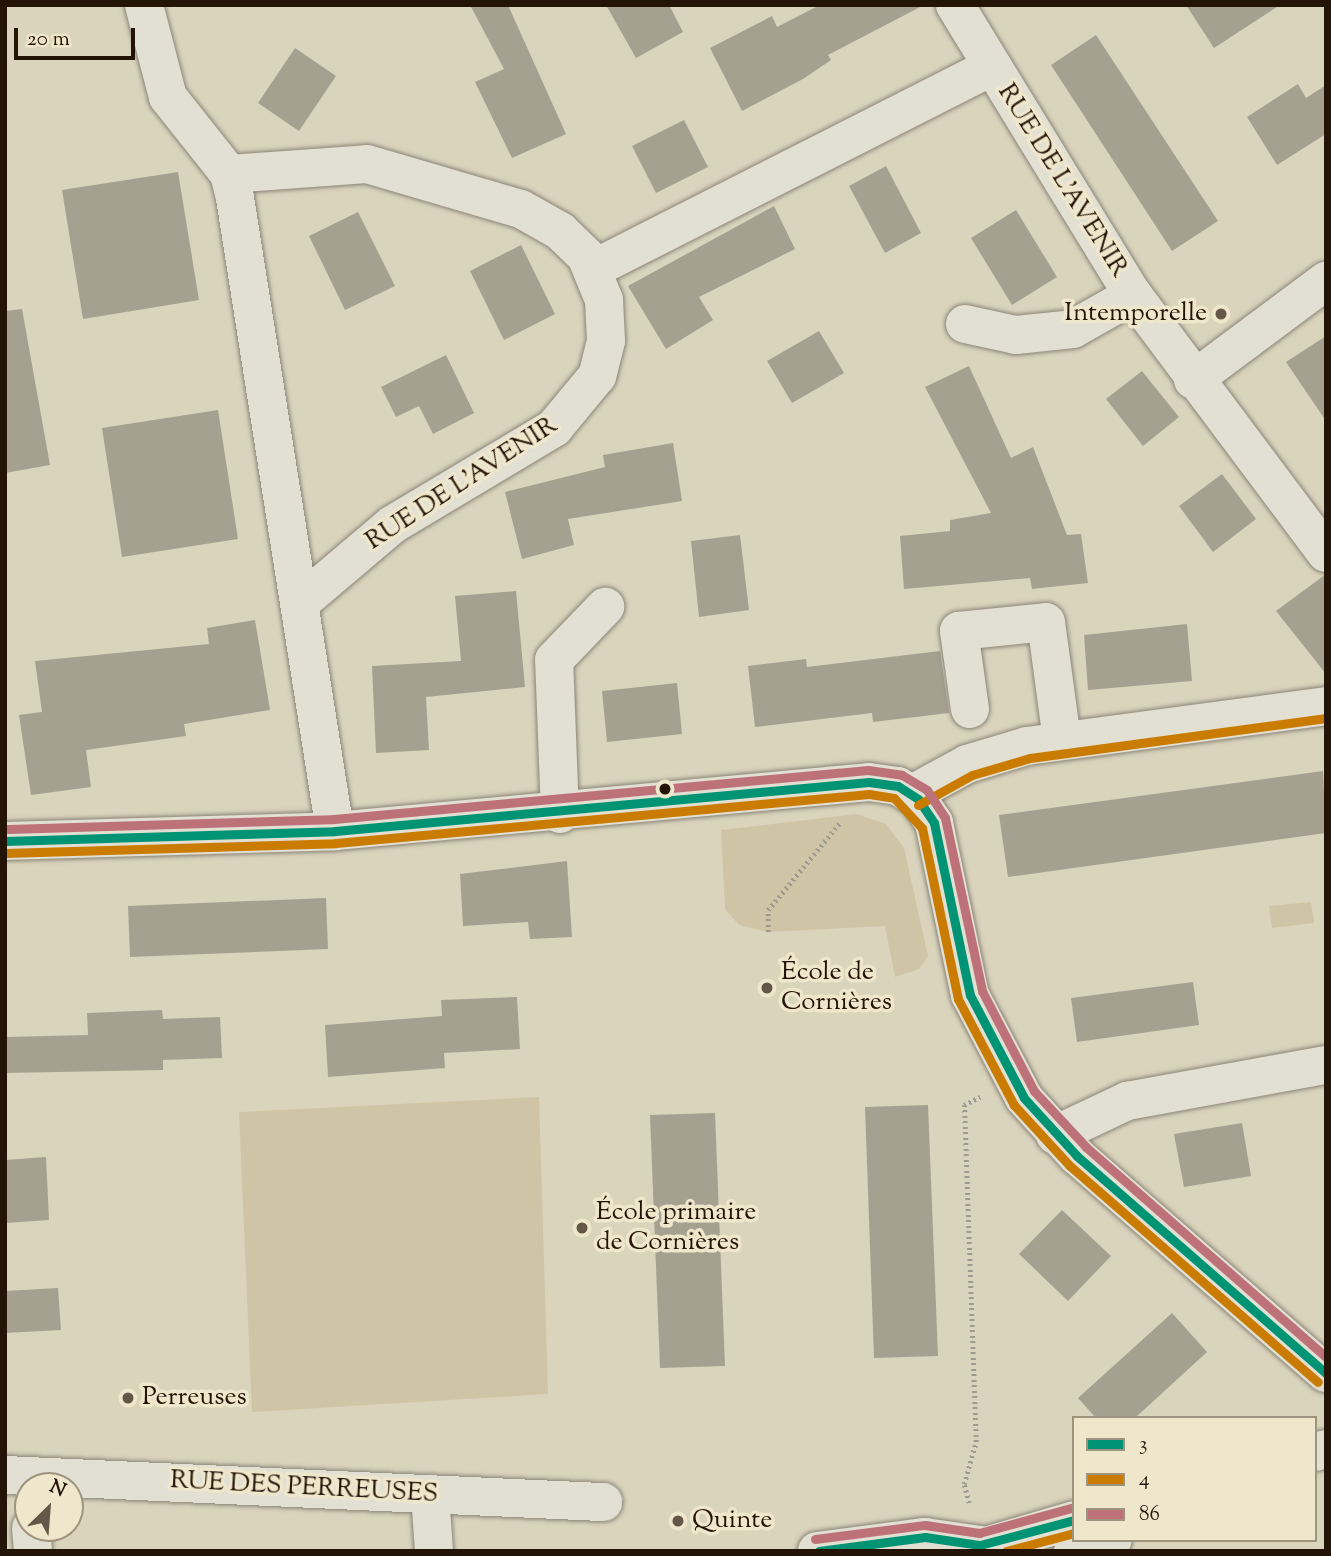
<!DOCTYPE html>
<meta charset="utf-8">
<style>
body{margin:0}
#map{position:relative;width:1331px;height:1556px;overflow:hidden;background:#dad4bd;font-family:"Sorts Mill Goudy",serif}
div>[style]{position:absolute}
.green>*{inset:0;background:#cfc5a6}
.building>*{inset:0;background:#a6a091}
.path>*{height:4.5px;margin-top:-2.25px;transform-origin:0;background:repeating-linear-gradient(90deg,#9e9a90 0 2px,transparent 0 5.5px)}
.roads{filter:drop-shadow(0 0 2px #8b8577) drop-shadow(0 0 2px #8b8577)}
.minor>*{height:38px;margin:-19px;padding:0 19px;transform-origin:19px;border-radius:19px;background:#e2dfd3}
.bus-1>*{height:9px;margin:-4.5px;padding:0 4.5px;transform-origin:4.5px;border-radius:4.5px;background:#009475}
.bus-2>*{height:9px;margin:-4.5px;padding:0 4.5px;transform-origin:4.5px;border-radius:4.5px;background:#ca7c02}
.bus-3>*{height:9px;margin:-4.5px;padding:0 4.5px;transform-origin:4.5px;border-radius:4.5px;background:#bd7279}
.dots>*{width:19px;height:19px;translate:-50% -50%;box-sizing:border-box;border:4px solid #efe7cc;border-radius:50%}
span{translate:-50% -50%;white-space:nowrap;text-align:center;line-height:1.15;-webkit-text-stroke:7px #efe7cc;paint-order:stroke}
.street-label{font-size:26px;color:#241408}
.poi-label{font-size:26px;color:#241408}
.right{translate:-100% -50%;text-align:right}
.left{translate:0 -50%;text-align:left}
.frame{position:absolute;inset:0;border:7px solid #241408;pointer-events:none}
.legend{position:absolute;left:1072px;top:1416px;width:245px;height:126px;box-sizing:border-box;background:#efe7cc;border:2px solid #9e937e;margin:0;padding:9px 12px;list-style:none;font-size:21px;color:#241408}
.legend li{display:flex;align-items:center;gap:14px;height:35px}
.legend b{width:35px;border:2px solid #9e937e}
.north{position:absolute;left:14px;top:1472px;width:70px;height:70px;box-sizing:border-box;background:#efe7cc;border:2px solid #9e937e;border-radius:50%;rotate:25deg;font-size:19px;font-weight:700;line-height:28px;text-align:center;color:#241408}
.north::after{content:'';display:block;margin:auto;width:24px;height:32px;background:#645747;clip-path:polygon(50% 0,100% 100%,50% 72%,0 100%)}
.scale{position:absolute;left:14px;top:28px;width:121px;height:32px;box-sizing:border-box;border:4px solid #241408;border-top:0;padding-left:9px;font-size:21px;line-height:24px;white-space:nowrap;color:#241408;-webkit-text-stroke:5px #efe7cc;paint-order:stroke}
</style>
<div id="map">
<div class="green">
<i style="clip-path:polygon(857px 814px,886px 824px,904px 848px,928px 956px,919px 969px,895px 977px,885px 926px,768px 932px,739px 925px,725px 909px,721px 830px)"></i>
<i style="clip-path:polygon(1311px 902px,1314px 923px,1272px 928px,1269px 906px)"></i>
<i style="clip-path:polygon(539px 1097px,548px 1394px,252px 1412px,239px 1112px)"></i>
</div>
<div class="building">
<i style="clip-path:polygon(470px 5px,508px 5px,566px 134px,512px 158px,475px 82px,504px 69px)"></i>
<i style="clip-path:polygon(606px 5px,669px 5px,683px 32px,636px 58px)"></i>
<i style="clip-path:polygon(820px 5px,924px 5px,828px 55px,831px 60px,803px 79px,742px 111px,710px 48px,772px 16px,777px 27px)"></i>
<i style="clip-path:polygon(1186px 5px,1280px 5px,1214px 48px)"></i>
<i style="clip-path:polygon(1096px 35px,1218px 221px,1172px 251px,1051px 65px)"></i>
<i style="clip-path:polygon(295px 48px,336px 76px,299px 131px,258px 103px)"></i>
<i style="clip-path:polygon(1298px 84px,1306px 98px,1326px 85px,1326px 134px,1277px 165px,1247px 117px)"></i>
<i style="clip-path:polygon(684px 120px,708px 167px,656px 193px,632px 146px)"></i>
<i style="clip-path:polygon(886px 166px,921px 233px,885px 253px,849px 186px)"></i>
<i style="clip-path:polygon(178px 172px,199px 300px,83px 319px,62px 190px)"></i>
<i style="clip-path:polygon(774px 206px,795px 249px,699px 297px,713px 320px,666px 349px,628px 286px)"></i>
<i style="clip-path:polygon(1016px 210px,1057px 277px,1012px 305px,971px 238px)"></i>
<i style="clip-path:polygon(358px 212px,395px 286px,345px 310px,309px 236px)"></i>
<i style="clip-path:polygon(521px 245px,555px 314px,504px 340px,470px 271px)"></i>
<i style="clip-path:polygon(22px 309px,50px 465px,5px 473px,5px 311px)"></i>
<i style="clip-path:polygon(819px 331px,844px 373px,792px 403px,767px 361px)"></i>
<i style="clip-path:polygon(1326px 336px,1326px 421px,1286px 362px)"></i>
<i style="clip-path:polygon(446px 355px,474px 413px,433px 434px,419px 406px,396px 417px,381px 387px)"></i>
<i style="clip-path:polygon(969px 366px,1011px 458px,1033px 447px,1067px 535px,1081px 534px,1088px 583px,1032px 589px,1030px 578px,904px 589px,900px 536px,950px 531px,950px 520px,991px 513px,925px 387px)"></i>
<i style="clip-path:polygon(1142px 371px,1179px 417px,1143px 446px,1106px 399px)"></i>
<i style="clip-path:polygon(218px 410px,238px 539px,122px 557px,102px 428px)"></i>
<i style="clip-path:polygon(673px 443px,682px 501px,568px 519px,574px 545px,522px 559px,505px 492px,605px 467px,603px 455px)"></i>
<i style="clip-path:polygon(1222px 474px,1256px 519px,1213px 552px,1179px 506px)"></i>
<i style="clip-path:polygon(740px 535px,749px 610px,699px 617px,691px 541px)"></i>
<i style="clip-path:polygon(1326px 574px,1326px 674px,1276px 611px)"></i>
<i style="clip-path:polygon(516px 591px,525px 687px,426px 697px,429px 750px,376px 753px,372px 666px,461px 661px,455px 596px)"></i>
<i style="clip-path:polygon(255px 620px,270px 710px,184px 724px,186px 736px,86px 750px,91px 787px,31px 795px,19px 715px,42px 712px,35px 661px,209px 644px,207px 628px)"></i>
<i style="clip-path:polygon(1187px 624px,1192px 681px,1088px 690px,1084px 635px)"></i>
<i style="clip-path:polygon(940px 651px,949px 713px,873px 722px,872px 713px,755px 727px,748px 666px,806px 659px,807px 667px)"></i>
<i style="clip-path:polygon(677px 683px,682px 734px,607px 742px,602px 691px)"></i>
<i style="clip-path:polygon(1323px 771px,1326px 833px,1008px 877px,999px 815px)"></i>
<i style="clip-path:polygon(567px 861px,572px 937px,530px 939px,528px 922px,463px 926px,460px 874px)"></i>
<i style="clip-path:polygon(326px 898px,328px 949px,130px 957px,128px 906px)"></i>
<i style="clip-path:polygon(1193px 982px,1199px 1025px,1077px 1042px,1071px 998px)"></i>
<i style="clip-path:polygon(517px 997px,520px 1049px,444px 1053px,445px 1068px,328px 1077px,325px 1025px,442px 1016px,441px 1000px)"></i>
<i style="clip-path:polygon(162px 1010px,163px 1019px,220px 1017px,222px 1058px,163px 1060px,163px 1070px,5px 1073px,5px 1037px,88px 1035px,87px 1013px)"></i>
<i style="clip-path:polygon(928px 1105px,938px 1356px,874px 1358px,865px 1107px)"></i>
<i style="clip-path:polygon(715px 1113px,725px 1366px,660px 1368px,650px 1115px)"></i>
<i style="clip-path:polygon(1242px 1123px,1251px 1176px,1184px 1187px,1174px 1134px)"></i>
<i style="clip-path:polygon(46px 1157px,49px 1220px,5px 1223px,5px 1160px)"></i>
<i style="clip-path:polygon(1062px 1210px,1111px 1256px,1068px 1301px,1019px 1254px)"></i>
<i style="clip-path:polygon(58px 1288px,61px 1330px,5px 1333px,5px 1291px)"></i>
<i style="clip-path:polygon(1172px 1313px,1207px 1352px,1135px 1418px,1096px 1418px,1078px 1398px)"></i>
</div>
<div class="path">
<i style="left:768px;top:932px;width:22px;rotate:-90deg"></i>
<i style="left:768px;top:910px;width:112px;rotate:-50.5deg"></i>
<i style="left:969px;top:1503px;width:20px;rotate:-105deg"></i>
<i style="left:964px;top:1484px;width:44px;rotate:-74.1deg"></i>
<i style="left:976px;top:1442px;width:337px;rotate:-92deg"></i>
<i style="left:964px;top:1105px;width:18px;rotate:-27deg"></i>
</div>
<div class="roads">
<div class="minor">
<i style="left:144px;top:5px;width:95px;rotate:75.4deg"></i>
<i style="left:168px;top:97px;width:98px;rotate:51.6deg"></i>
<i style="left:229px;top:174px;width:25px;rotate:76deg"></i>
<i style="left:235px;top:198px;width:641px;rotate:81.02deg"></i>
<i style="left:955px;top:5px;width:340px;rotate:58.5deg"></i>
<i style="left:1133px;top:295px;width:322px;rotate:53.2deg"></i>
<i style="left:229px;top:174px;width:138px;rotate:-4.1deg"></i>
<i style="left:367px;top:164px;width:160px;rotate:16.3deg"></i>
<i style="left:521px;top:209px;width:45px;rotate:29.4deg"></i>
<i style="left:560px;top:231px;width:36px;rotate:44deg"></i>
<i style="left:586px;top:256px;width:48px;rotate:67.8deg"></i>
<i style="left:604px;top:300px;width:41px;rotate:87.2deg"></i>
<i style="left:606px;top:341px;width:36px;rotate:104deg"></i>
<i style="left:597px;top:376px;width:67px;rotate:129.6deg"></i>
<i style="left:554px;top:428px;width:189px;rotate:149.1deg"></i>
<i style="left:392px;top:525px;width:121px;rotate:139.7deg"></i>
<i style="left:595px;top:268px;width:445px;rotate:-26.9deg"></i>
<i style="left:965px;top:324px;width:52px;rotate:12.2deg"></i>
<i style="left:1016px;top:335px;width:57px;rotate:-6deg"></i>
<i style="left:1073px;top:329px;width:69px;rotate:-29.5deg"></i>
<i style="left:1193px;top:380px;width:166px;rotate:-36.7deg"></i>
<i style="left:970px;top:709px;width:79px;rotate:-98deg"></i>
<i style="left:959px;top:631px;width:87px;rotate:-5.9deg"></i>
<i style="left:1046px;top:622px;width:120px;rotate:82.3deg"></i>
<i style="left:912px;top:794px;width:63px;rotate:-28.6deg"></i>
<i style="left:967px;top:764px;width:63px;rotate:-16.7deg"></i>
<i style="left:1027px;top:746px;width:302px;rotate:-7.6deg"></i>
<i style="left:560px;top:814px;width:154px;rotate:-92.2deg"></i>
<i style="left:554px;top:660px;width:74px;rotate:-46.1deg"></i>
<i style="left:5px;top:841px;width:330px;rotate:-1.7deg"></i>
<i style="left:335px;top:831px;width:536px;rotate:-5.24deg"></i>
<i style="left:869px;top:782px;width:29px;rotate:8deg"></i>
<i style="left:898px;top:786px;width:24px;rotate:33deg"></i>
<i style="left:918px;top:799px;width:29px;rotate:56deg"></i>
<i style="left:934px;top:823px;width:176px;rotate:78.2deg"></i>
<i style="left:970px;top:995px;width:116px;rotate:62.3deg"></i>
<i style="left:1024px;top:1098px;width:79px;rotate:47.6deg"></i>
<i style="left:1077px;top:1156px;width:330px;rotate:41.1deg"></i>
<i style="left:1055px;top:1135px;width:80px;rotate:-25.3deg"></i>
<i style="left:1127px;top:1101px;width:202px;rotate:-10.3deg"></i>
<i style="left:1315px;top:1452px;width:11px;rotate:-15deg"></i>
<i style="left:5px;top:1475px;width:599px;rotate:2.59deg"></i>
<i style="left:430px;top:1494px;width:57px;rotate:86deg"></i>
<i style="left:31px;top:1528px;width:23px;rotate:85deg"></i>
<i style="left:817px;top:1551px;width:109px;rotate:-7.4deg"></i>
<i style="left:925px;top:1537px;width:56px;rotate:8.3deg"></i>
<i style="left:969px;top:1551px;width:109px;rotate:-16.4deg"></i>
<i style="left:1073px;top:1551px;width:41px;rotate:-15.4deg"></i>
</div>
</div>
<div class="bus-1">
<i style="left:5px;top:841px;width:330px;rotate:-1.7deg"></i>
<i style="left:335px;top:831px;width:536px;rotate:-5.24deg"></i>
<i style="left:869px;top:782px;width:29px;rotate:8deg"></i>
<i style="left:898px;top:786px;width:24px;rotate:33deg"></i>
<i style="left:918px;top:799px;width:29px;rotate:56deg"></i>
<i style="left:934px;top:823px;width:176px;rotate:78.2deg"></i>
<i style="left:970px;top:995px;width:116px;rotate:62.3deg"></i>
<i style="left:1024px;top:1098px;width:79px;rotate:47.6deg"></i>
<i style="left:1077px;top:1156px;width:330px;rotate:41.1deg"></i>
<i style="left:819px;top:1551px;width:107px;rotate:-7.5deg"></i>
<i style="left:925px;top:1537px;width:56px;rotate:8.3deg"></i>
<i style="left:980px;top:1545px;width:97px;rotate:-14.9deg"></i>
</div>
<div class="bus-2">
<i style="left:918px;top:805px;width:62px;rotate:-29.1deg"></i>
<i style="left:972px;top:775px;width:60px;rotate:-16.3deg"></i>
<i style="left:1030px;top:758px;width:299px;rotate:-7.7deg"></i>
<i style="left:5px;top:853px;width:331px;rotate:-1.7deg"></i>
<i style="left:336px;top:843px;width:535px;rotate:-5.25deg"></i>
<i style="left:869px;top:794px;width:25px;rotate:9deg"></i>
<i style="left:894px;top:798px;width:41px;rotate:47deg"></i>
<i style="left:922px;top:828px;width:175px;rotate:78.1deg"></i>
<i style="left:958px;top:999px;width:120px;rotate:62.2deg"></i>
<i style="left:1014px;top:1105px;width:81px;rotate:47.5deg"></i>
<i style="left:1069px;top:1165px;width:330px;rotate:41.1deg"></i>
<i style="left:1006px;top:1551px;width:70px;rotate:-14.8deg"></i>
</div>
<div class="bus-3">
<i style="left:5px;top:829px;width:329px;rotate:-1.7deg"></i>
<i style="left:334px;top:819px;width:536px;rotate:-5.24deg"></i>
<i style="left:868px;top:770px;width:34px;rotate:8deg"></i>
<i style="left:902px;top:775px;width:29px;rotate:31deg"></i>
<i style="left:927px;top:790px;width:33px;rotate:57deg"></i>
<i style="left:945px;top:818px;width:177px;rotate:77.9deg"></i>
<i style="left:982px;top:991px;width:113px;rotate:62.5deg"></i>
<i style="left:1034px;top:1091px;width:76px;rotate:47.1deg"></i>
<i style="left:1086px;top:1147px;width:319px;rotate:41.2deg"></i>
<i style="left:815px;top:1539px;width:111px;rotate:-7.3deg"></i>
<i style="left:925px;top:1525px;width:55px;rotate:8.4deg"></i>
<i style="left:979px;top:1533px;width:95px;rotate:-15.2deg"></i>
</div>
<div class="dots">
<i style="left:1221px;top:314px;background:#645747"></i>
<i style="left:665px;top:789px;background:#241408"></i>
<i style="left:767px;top:988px;background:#645747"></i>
<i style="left:582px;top:1228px;background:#645747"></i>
<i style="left:128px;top:1398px;background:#645747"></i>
<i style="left:678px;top:1521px;background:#645747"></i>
</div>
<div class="street-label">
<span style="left:1062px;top:181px;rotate:58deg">RUE DE L'AVENIR</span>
<span style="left:462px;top:484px;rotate:-33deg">RUE DE L'AVENIR</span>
<span style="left:304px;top:1488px;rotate:3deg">RUE DES PERREUSES</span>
</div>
<div class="poi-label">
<span class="right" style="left:1207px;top:314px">Intemporelle</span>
<span class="left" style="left:781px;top:988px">École de<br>Cornières</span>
<span class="left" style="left:596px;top:1228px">École primaire<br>de Cornières</span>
<span class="left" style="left:142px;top:1398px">Perreuses</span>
<span class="left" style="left:692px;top:1521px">Quinte</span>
</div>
<div class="frame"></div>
<ul class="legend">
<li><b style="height:9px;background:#009475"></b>3</li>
<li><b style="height:9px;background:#ca7c02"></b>4</li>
<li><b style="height:9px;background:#bd7279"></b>86</li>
</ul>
<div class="north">N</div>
<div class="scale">20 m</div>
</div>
